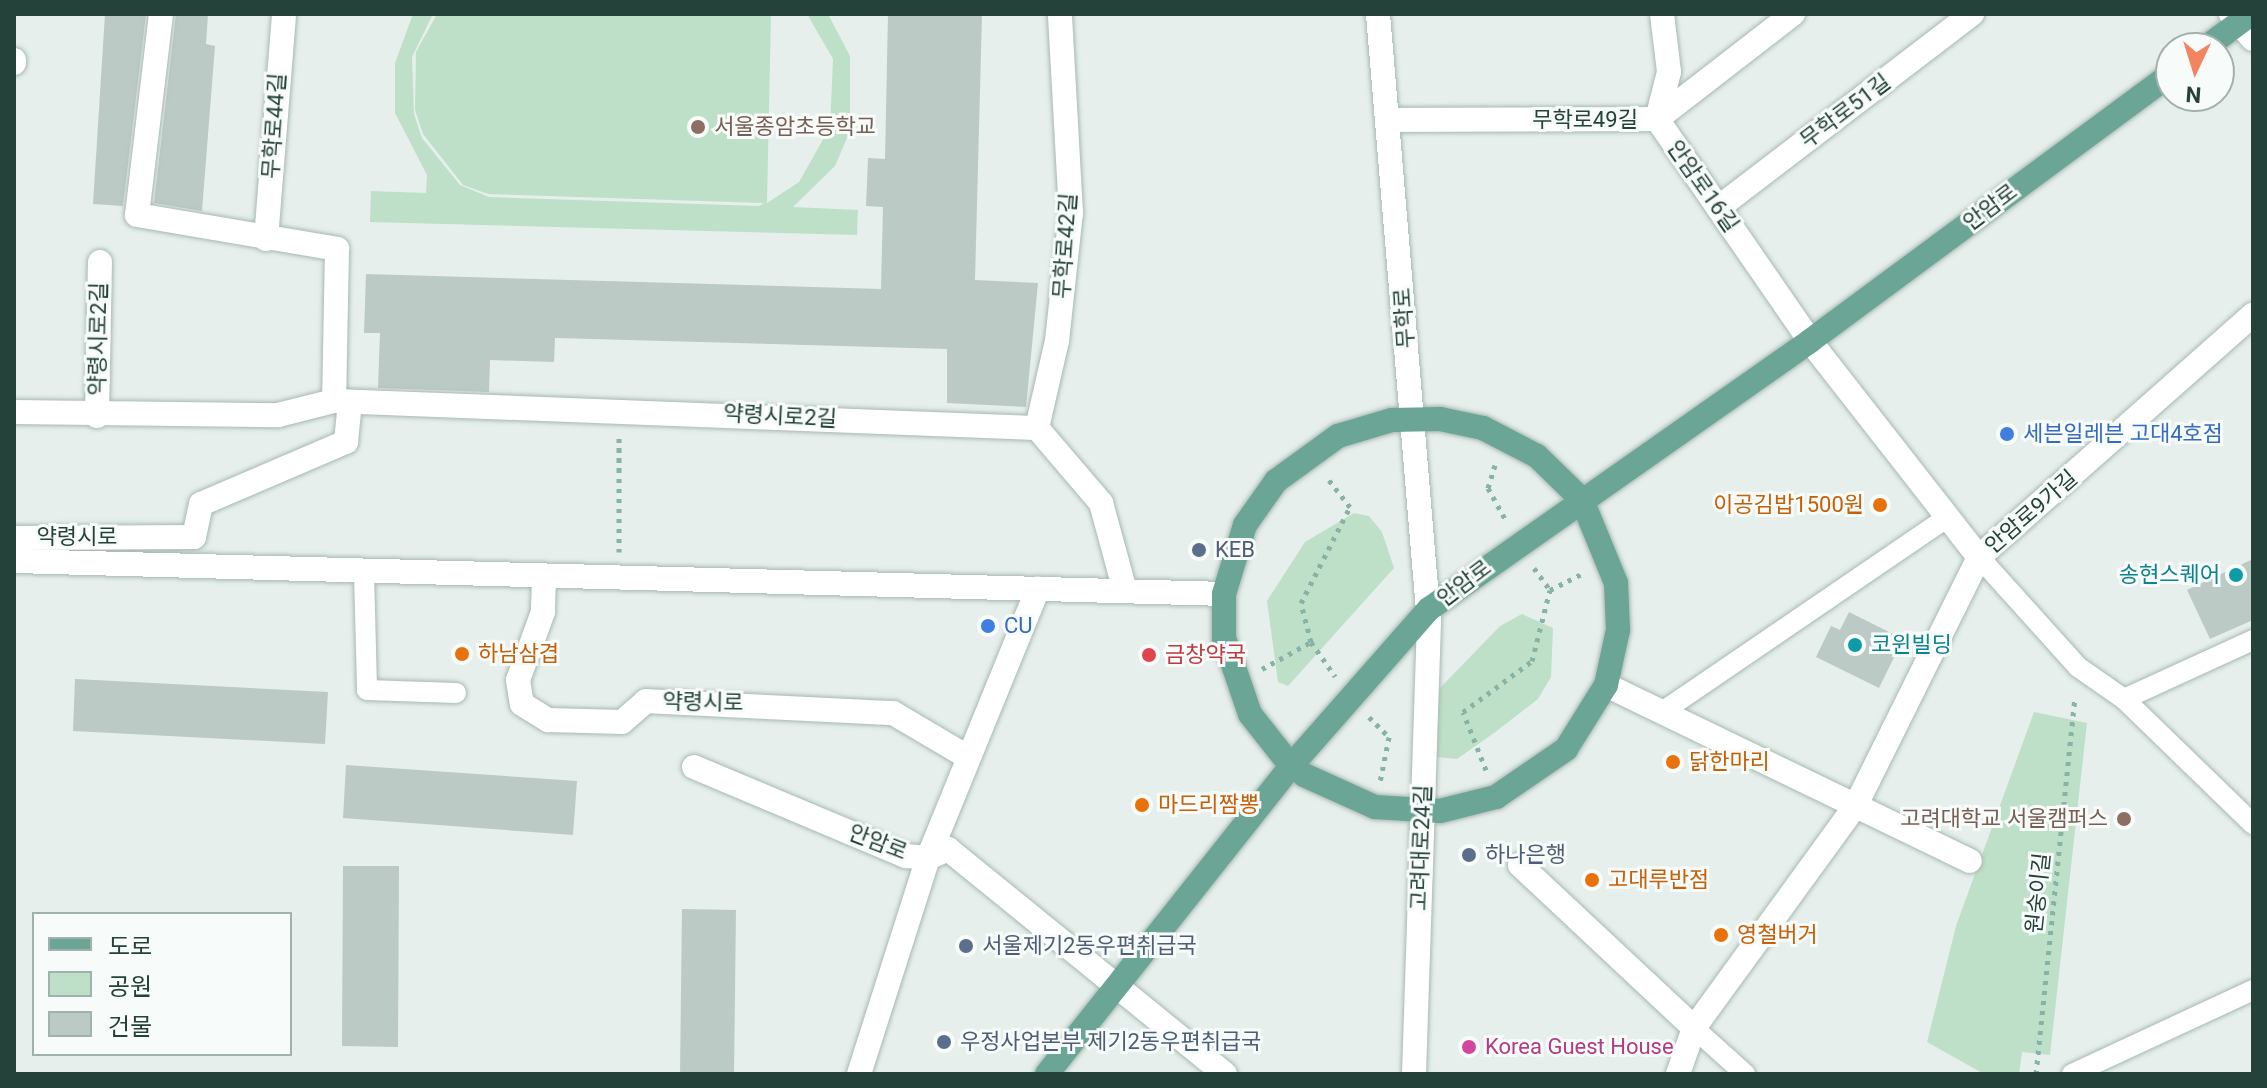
<!DOCTYPE html>
<meta charset="utf-8">
<style>
body{margin:0}
#map{position:relative;width:2267px;height:1088px;overflow:hidden;background:#e6efeb;font-family:Roboto,"Noto Sans KR",sans-serif}
div>[style]{position:absolute}
.green>*{inset:0;background:#bfe0c8}
.building>*{inset:0;background:#bbcac4}
.path>*{height:5px;margin-top:-2.5px;transform-origin:0;background:repeating-linear-gradient(90deg,#86b3a5 0 4px,transparent 0 10px)}
.roads{filter:drop-shadow(0 0 2px #a8b8b2) drop-shadow(0 0 2px #a8b8b2)}
.lane>*{height:20px;margin:-10px;padding:0 10px;transform-origin:10px;border-radius:10px;background:#fff}
.street>*{height:24px;margin:-12px;padding:0 12px;transform-origin:12px;border-radius:12px;background:#fff}
.secondary>*{height:24px;margin:-12px;padding:0 12px;transform-origin:12px;border-radius:12px;background:#fff}
.primary>*{height:24px;margin:-12px;padding:0 12px;transform-origin:12px;border-radius:12px;background:#6aa596}
.dots>*{width:22px;height:22px;translate:-50% -50%;box-sizing:border-box;border:4px solid #f7fbf9;border-radius:50%}
span{translate:-50% -50%;white-space:nowrap;text-align:center;line-height:1.15;-webkit-text-stroke:6px #f7fbf9;paint-order:stroke}
.street-label{font-size:22px;color:#24423a}
.education-label{font-size:22px;color:#785e54}
.left{translate:0 -50%;text-align:left}
.right{translate:-100% -50%;text-align:right}
.shop-label{font-size:22px;color:#366cbe}
.food-label{font-size:22px;color:#c56008}
.service-label{font-size:22px;color:#4e5e75}
.culture-label{font-size:22px;color:#0d838f}
.health-label{font-size:22px;color:#be3a42}
.hotel-label{font-size:22px;color:#b23c85}
.frame{position:absolute;inset:0;border:16px solid #24423a;pointer-events:none}
.legend{position:absolute;left:32px;top:912px;width:260px;height:144px;box-sizing:border-box;background:#f7fbf9;border:2px solid #a3b1ad;margin:0;padding:10px 14px;list-style:none;font-size:24px;color:#24423a}
.legend li{display:flex;align-items:center;gap:16px;height:40px}
.legend b{width:40px;border:2px solid #a3b1ad}
.north{position:absolute;left:2155px;top:32px;width:80px;height:80px;box-sizing:border-box;background:#f7fbf9;border:2px solid #a3b1ad;border-radius:50%;rotate:184deg;font-size:22px;font-weight:700;line-height:32px;text-align:center;color:#24423a}
.north::after{content:'';display:block;margin:auto;width:28px;height:36px;background:#f4845f;clip-path:polygon(50% 0,100% 100%,50% 72%,0 100%)}
</style>
<div id="map">
<div class="green">
<i style="clip-path:polygon(413px 14px,433px 14px,412px 57px,414px 114px,422px 138px,460px 185px,489px 197px,759px 206px,764px 203px,488px 194px,463px 185px,423px 134px,415px 110px,416px 52px,437px 14px,771px 14px,767px 203px,799px 182px,830px 127px,833px 59px,807px 14px,828px 14px,850px 56px,850px 131px,835px 166px,793px 207px,858px 210px,857px 235px,370px 222px,371px 191px,426px 193px,427px 175px,395px 113px,395px 63px)"></i>
<i style="clip-path:polygon(1354px 513px,1369px 516px,1382px 532px,1394px 568px,1288px 686px,1278px 682px,1267px 601px,1305px 542px)"></i>
<i style="clip-path:polygon(1522px 614px,1553px 628px,1551px 677px,1538px 699px,1494px 733px,1457px 759px,1436px 757px,1439px 689px,1500px 626px)"></i>
<i style="clip-path:polygon(2034px 712px,2087px 723px,2050px 1055px,2022px 1052px,2019px 1074px,1984px 1074px,1927px 1042px,1956px 926px)"></i>
</div>
<div class="building">
<i style="clip-path:polygon(105px 14px,146px 14px,123px 206px,93px 204px)"></i>
<i style="clip-path:polygon(176px 14px,208px 14px,206px 44px,215px 46px,202px 211px,154px 203px)"></i>
<i style="clip-path:polygon(888px 14px,982px 14px,975px 280px,1038px 283px,1026px 407px,947px 403px,947px 349px,555px 338px,554px 362px,490px 360px,489px 392px,378px 388px,380px 333px,364px 333px,366px 274px,881px 289px,883px 207px,866px 206px,868px 158px,885px 159px)"></i>
<i style="clip-path:polygon(2253px 559px,2253px 620px,2210px 639px,2187px 590px)"></i>
<i style="clip-path:polygon(1849px 612px,1903px 639px,1879px 688px,1816px 657px,1831px 626px,1840px 630px)"></i>
<i style="clip-path:polygon(75px 679px,328px 692px,325px 744px,73px 731px)"></i>
<i style="clip-path:polygon(346px 765px,577px 781px,573px 835px,343px 818px)"></i>
<i style="clip-path:polygon(343px 866px,399px 866px,398px 1047px,342px 1046px)"></i>
<i style="clip-path:polygon(682px 909px,736px 910px,734px 1074px,680px 1074px)"></i>
</div>
<div class="path">
<i style="left:1495px;top:465px;width:24px;rotate:107deg"></i>
<i style="left:1488px;top:488px;width:39px;rotate:61deg"></i>
<i style="left:619px;top:552px;width:114px;rotate:-90deg"></i>
<i style="left:1534px;top:568px;width:27px;rotate:54deg"></i>
<i style="left:1311px;top:642px;width:40px;rotate:-104.4deg"></i>
<i style="left:1301px;top:603px;width:108px;rotate:-63deg"></i>
<i style="left:1350px;top:507px;width:39px;rotate:-128deg"></i>
<i style="left:1262px;top:669px;width:56px;rotate:-28.9deg"></i>
<i style="left:1311px;top:642px;width:42px;rotate:54.8deg"></i>
<i style="left:1369px;top:717px;width:28px;rotate:45deg"></i>
<i style="left:1389px;top:737px;width:46px;rotate:101.3deg"></i>
<i style="left:1486px;top:770px;width:62px;rotate:-111.6deg"></i>
<i style="left:1463px;top:712px;width:86px;rotate:-36.5deg"></i>
<i style="left:1532px;top:661px;width:73px;rotate:-75.8deg"></i>
<i style="left:1550px;top:590px;width:37px;rotate:-27deg"></i>
<i style="left:2036px;top:1074px;width:379px;rotate:-84.1deg"></i>
</div>
<div class="roads">
<div class="lane">
<i style="left:1979px;top:557px;width:148px;rotate:48deg"></i>
<i style="left:2078px;top:667px;width:56px;rotate:34.8deg"></i>
<i style="left:364px;top:573px;width:117px;rotate:88.5deg"></i>
<i style="left:367px;top:690px;width:89px;rotate:1.9deg"></i>
<i style="left:2253px;top:640px;width:142px;rotate:155.4deg"></i>
<i style="left:2124px;top:699px;width:180px;rotate:44.1deg"></i>
<i style="left:1662px;top:712px;width:346px;rotate:-34.3deg"></i>
<i style="left:1694px;top:1028px;width:69px;rotate:42deg"></i>
<i style="left:2072px;top:1074px;width:200px;rotate:-24.9deg"></i>
</div>
<div class="street">
<i style="left:161px;top:14px;width:202px;rotate:96.8deg"></i>
<i style="left:137px;top:215px;width:203px;rotate:9.6deg"></i>
<i style="left:337px;top:249px;width:152px;rotate:91.1deg"></i>
<i style="left:1662px;top:14px;width:58px;rotate:83.1deg"></i>
<i style="left:1669px;top:72px;width:49px;rotate:104.3deg"></i>
<i style="left:1657px;top:119px;width:270px;rotate:55.4deg"></i>
<i style="left:1810px;top:341px;width:274px;rotate:52deg"></i>
<i style="left:2231px;top:14px;width:33px;rotate:49deg"></i>
<i style="left:14px;top:60px;width:3px;rotate:90deg"></i>
<i style="left:1389px;top:120px;width:268px;rotate:-0.2deg"></i>
<i style="left:1657px;top:119px;width:172px;rotate:-37.7deg"></i>
<i style="left:1718px;top:208px;width:320px;rotate:-37.4deg"></i>
<i style="left:266px;top:239px;width:226px;rotate:-85.4deg"></i>
<i style="left:14px;top:412px;width:264px;rotate:0.7deg"></i>
<i style="left:278px;top:415px;width:58px;rotate:-14deg"></i>
<i style="left:334px;top:401px;width:704px;rotate:2.2deg"></i>
<i style="left:1037px;top:428px;width:99px;rotate:49.5deg"></i>
<i style="left:1101px;top:503px;width:91px;rotate:74.7deg"></i>
<i style="left:97px;top:416px;width:154px;rotate:-88.9deg"></i>
<i style="left:1037px;top:428px;width:89px;rotate:-77.1deg"></i>
<i style="left:1057px;top:341px;width:129px;rotate:-83.8deg"></i>
<i style="left:1071px;top:213px;width:199px;rotate:-93.2deg"></i>
<i style="left:16px;top:538px;width:178px;rotate:-0.3deg"></i>
<i style="left:194px;top:537px;width:34px;rotate:-78deg"></i>
<i style="left:201px;top:504px;width:158px;rotate:-23.2deg"></i>
<i style="left:346px;top:442px;width:40px;rotate:-84.3deg"></i>
<i style="left:544px;top:579px;width:33px;rotate:92deg"></i>
<i style="left:543px;top:612px;width:72px;rotate:110.2deg"></i>
<i style="left:518px;top:680px;width:24px;rotate:81deg"></i>
<i style="left:522px;top:704px;width:31px;rotate:32deg"></i>
<i style="left:548px;top:720px;width:74px;rotate:1.5deg"></i>
<i style="left:622px;top:722px;width:32px;rotate:-41deg"></i>
<i style="left:646px;top:701px;width:247px;rotate:2.8deg"></i>
<i style="left:893px;top:713px;width:85px;rotate:30.5deg"></i>
<i style="left:1606px;top:685px;width:404px;rotate:25.8deg"></i>
<i style="left:694px;top:767px;width:230px;rotate:22.8deg"></i>
<i style="left:906px;top:856px;width:22px;rotate:5deg"></i>
<i style="left:928px;top:858px;width:22px;rotate:-24deg"></i>
<i style="left:948px;top:849px;width:357px;rotate:39.1deg"></i>
<i style="left:1520px;top:865px;width:238px;rotate:43.1deg"></i>
<i style="left:859px;top:1074px;width:227px;rotate:-72.3deg"></i>
<i style="left:928px;top:858px;width:291px;rotate:-67.8deg"></i>
<i style="left:1414px;top:1074px;width:451px;rotate:-88.1deg"></i>
<i style="left:1678px;top:1074px;width:49px;rotate:-70.8deg"></i>
<i style="left:1694px;top:1028px;width:276px;rotate:-54deg"></i>
<i style="left:1856px;top:805px;width:277px;rotate:-63.6deg"></i>
<i style="left:1979px;top:557px;width:366px;rotate:-41.5deg"></i>
</div>
<div class="secondary">
<i style="left:1378px;top:14px;width:611px;rotate:85.21deg"></i>
<i style="left:14px;top:561px;width:1210px;rotate:1.56deg"></i>
</div>
<div class="primary">
<i style="left:2205px;top:48px;width:57px;rotate:-36.5deg"></i>
<i style="left:1291px;top:766px;width:66px;rotate:-128.3deg"></i>
<i style="left:1250px;top:714px;width:80px;rotate:-108.9deg"></i>
<i style="left:1224px;top:638px;width:44px;rotate:-90deg"></i>
<i style="left:1224px;top:594px;width:72px;rotate:-73.1deg"></i>
<i style="left:1245px;top:525px;width:54px;rotate:-54.8deg"></i>
<i style="left:1276px;top:481px;width:77px;rotate:-36deg"></i>
<i style="left:1338px;top:436px;width:56px;rotate:-16.5deg"></i>
<i style="left:1392px;top:420px;width:48px;rotate:-1.2deg"></i>
<i style="left:1440px;top:419px;width:44px;rotate:11.8deg"></i>
<i style="left:1483px;top:428px;width:61px;rotate:27.4deg"></i>
<i style="left:1537px;top:456px;width:59px;rotate:44.3deg"></i>
<i style="left:1304px;top:775px;width:78px;rotate:24.3deg"></i>
<i style="left:1375px;top:807px;width:65px;rotate:3.5deg"></i>
<i style="left:1440px;top:811px;width:58px;rotate:-14deg"></i>
<i style="left:1496px;top:797px;width:85px;rotate:-34.4deg"></i>
<i style="left:1566px;top:749px;width:75px;rotate:-58deg"></i>
<i style="left:1606px;top:685px;width:56px;rotate:-77.7deg"></i>
<i style="left:1618px;top:630px;width:47px;rotate:-92.4deg"></i>
<i style="left:1616px;top:583px;width:84px;rotate:-112.3deg"></i>
<i style="left:1047px;top:1074px;width:393px;rotate:-51.6deg"></i>
<i style="left:1291px;top:766px;width:209px;rotate:-48.7deg"></i>
<i style="left:1429px;top:609px;width:466px;rotate:-35.1deg"></i>
<i style="left:1810px;top:341px;width:449px;rotate:-36.5deg"></i>
</div>
</div>
<div class="dots">
<i style="left:698px;top:127px;background:#8d6e63"></i>
<i style="left:2007px;top:434px;background:#3f7fe0"></i>
<i style="left:1880px;top:505px;background:#e8710a"></i>
<i style="left:1199px;top:550px;background:#5c6f8a"></i>
<i style="left:2236px;top:575px;background:#0f9aa8"></i>
<i style="left:988px;top:626px;background:#3f7fe0"></i>
<i style="left:1855px;top:645px;background:#0f9aa8"></i>
<i style="left:462px;top:654px;background:#e8710a"></i>
<i style="left:1149px;top:655px;background:#e0444e"></i>
<i style="left:1673px;top:762px;background:#e8710a"></i>
<i style="left:1142px;top:805px;background:#e8710a"></i>
<i style="left:2124px;top:819px;background:#8d6e63"></i>
<i style="left:1469px;top:855px;background:#5c6f8a"></i>
<i style="left:1592px;top:880px;background:#e8710a"></i>
<i style="left:1721px;top:935px;background:#e8710a"></i>
<i style="left:966px;top:946px;background:#5c6f8a"></i>
<i style="left:944px;top:1042px;background:#5c6f8a"></i>
<i style="left:1469px;top:1047px;background:#d1479c"></i>
</div>
<div class="street-label">
<span style="left:1845px;top:111px;rotate:-37deg">무학로51길</span>
<span style="left:1585px;top:120px">무학로49길</span>
<span style="left:274px;top:126px;rotate:-86deg">무학로44길</span>
<span style="left:1703px;top:186px;rotate:55deg">안암로16길</span>
<span style="left:1990px;top:207px;rotate:-37deg">안암로</span>
<span style="left:1065px;top:246px;rotate:-86deg">무학로42길</span>
<span style="left:1404px;top:318px;rotate:-94deg">무학로</span>
<span style="left:98px;top:339px;rotate:-89deg">약령시로2길</span>
<span style="left:780px;top:416px;rotate:3deg">약령시로2길</span>
<span style="left:2031px;top:512px;rotate:-41deg">안암로9가길</span>
<span style="left:77px;top:537px">약령시로</span>
<span style="left:1464px;top:583px;rotate:-37deg">안암로</span>
<span style="left:703px;top:702px;rotate:1deg">약령시로</span>
<span style="left:878px;top:842px;rotate:21deg">안암로</span>
<span style="left:1421px;top:848px;rotate:-88deg">고려대로24길</span>
<span style="left:2038px;top:893px;rotate:-84deg">원숭이길</span>
</div>
<div class="education-label">
<span class="left" style="left:714px;top:127px">서울종암초등학교</span>
<span class="right" style="left:2108px;top:819px">고려대학교 서울캠퍼스</span>
</div>
<div class="shop-label">
<span class="left" style="left:2023px;top:434px">세븐일레븐 고대4호점</span>
<span class="left" style="left:1004px;top:626px">CU</span>
</div>
<div class="food-label">
<span class="right" style="left:1864px;top:505px">이공김밥1500원</span>
<span class="left" style="left:478px;top:654px">하남삼겹</span>
<span class="left" style="left:1689px;top:762px">닭한마리</span>
<span class="left" style="left:1158px;top:805px">마드리짬뽕</span>
<span class="left" style="left:1608px;top:880px">고대루반점</span>
<span class="left" style="left:1737px;top:935px">영철버거</span>
</div>
<div class="service-label">
<span class="left" style="left:1215px;top:550px">KEB</span>
<span class="left" style="left:1485px;top:855px">하나은행</span>
<span class="left" style="left:982px;top:946px">서울제기2동우편취급국</span>
<span class="left" style="left:960px;top:1042px">우정사업본부 제기2동우편취급국</span>
</div>
<div class="culture-label">
<span class="right" style="left:2220px;top:575px">송현스퀘어</span>
<span class="left" style="left:1871px;top:645px">코윈빌딩</span>
</div>
<div class="health-label">
<span class="left" style="left:1165px;top:655px">금창약국</span>
</div>
<div class="hotel-label">
<span class="left" style="left:1485px;top:1047px">Korea Guest House</span>
</div>
<div class="frame"></div>
<ul class="legend">
<li><b style="height:10px;background:#6aa596"></b>도로</li>
<li><b style="height:22px;background:#bfe0c8"></b>공원</li>
<li><b style="height:22px;background:#bbcac4"></b>건물</li>
</ul>
<div class="north">N</div>
</div>
